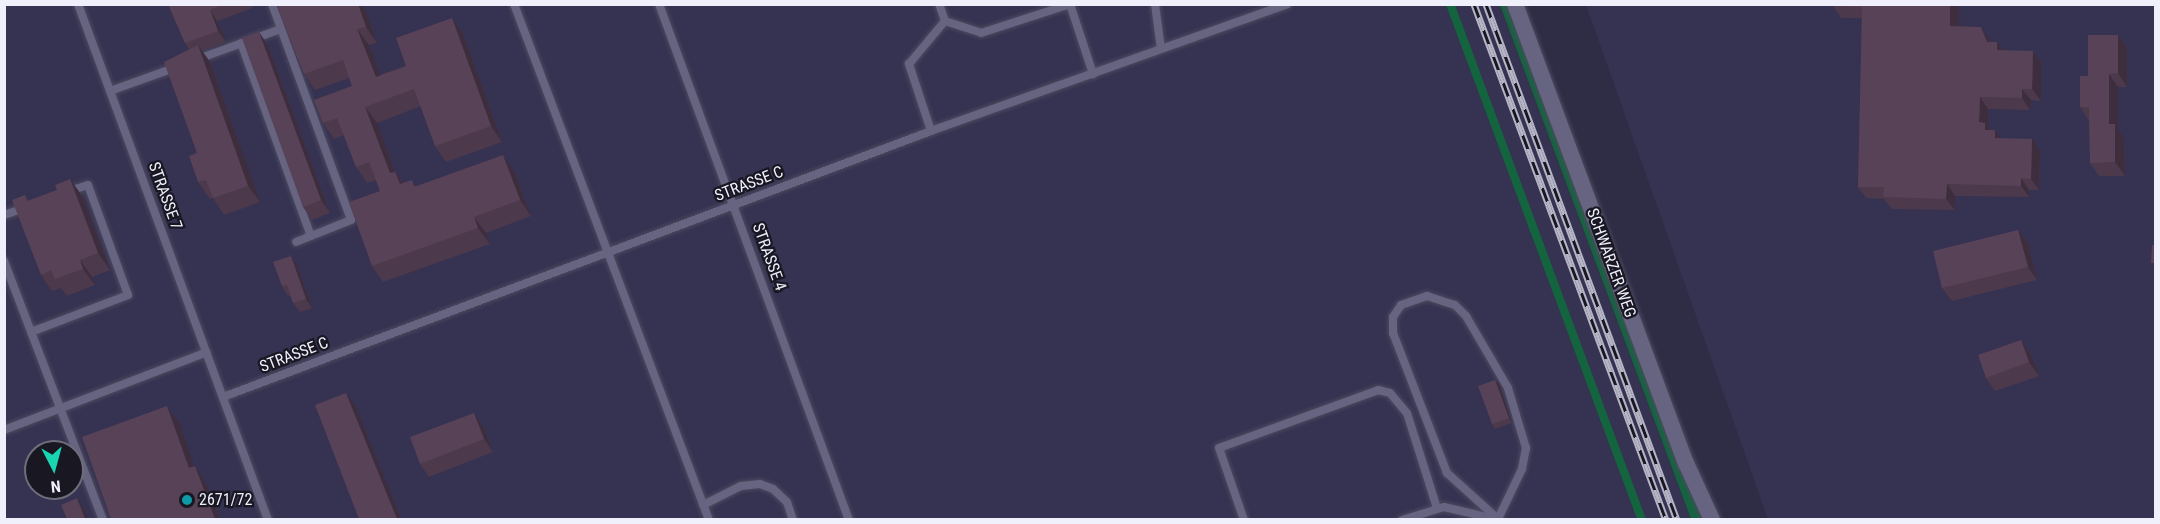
<!DOCTYPE html>
<style>
body{margin:0}
#map{position:relative;width:2160px;height:524px;overflow:hidden;background:#2f2d46;font-family:"Roboto Condensed",sans-serif}
div>[style]{position:absolute}
.built>*{inset:0;background:#363252}
.green>*{inset:0;background:#156440}
.roads{filter:drop-shadow(0 0 2px #4c4a5e) drop-shadow(0 0 2px #4c4a5e)}
.service>*{height:8px;margin:-4px;padding:0 4px;transform-origin:4px;border-radius:4px;background:#666481}
.minor>*{height:16px;margin:-8px;padding:0 8px;transform-origin:8px;border-radius:8px;background:#666481}
.rail>*{height:7px;margin-top:-3.5px;transform-origin:0;background:repeating-linear-gradient(90deg,#181722 0 14px,#b5b5c5 0 28px);box-sizing:border-box;border-block:2px solid #b5b5c5}
.wall>*{inset:0;background:#4c394b}
.shaded-wall>*{inset:0;background:#3e2e3d}
.building>*{inset:0;background:#584257}
.dots>*{width:16px;height:16px;translate:-50% -50%;box-sizing:border-box;border:3px solid #181722;border-radius:50%}
span{translate:-50% -50%;white-space:nowrap;text-align:center;line-height:1.15;-webkit-text-stroke:4.5px #181722;paint-order:stroke}
.street-label{font-size:16px;color:#f0f0fd}
.poi-label{font-size:16px;color:#f0f0fd}
.left{translate:0 -50%;text-align:left}
.frame{position:absolute;inset:0;border:6px solid #f0f0fd;pointer-events:none}
.north{position:absolute;left:24px;top:440px;width:60px;height:60px;box-sizing:border-box;background:#181722;border:2px solid #6e6e7a;border-radius:50%;rotate:174deg;font-size:16px;font-weight:700;line-height:24px;text-align:center;color:#f0f0fd}
.north::after{content:'';display:block;margin:auto;width:21px;height:27px;background:#19d5b2;clip-path:polygon(50% 0,100% 100%,50% 72%,0 100%)}
</style>
<div id="map">
<div class="built">
<i style="clip-path:polygon(evenodd,4px 5px,1446px 5px,1637px 519px,5px 519px,4px 5px,36px 452px,72px 452px,72px 488px,36px 488px,36px 452px)"></i>
<i style="clip-path:polygon(1455px 5px,1500px 5px,1691px 519px,1646px 519px)"></i>
<i style="clip-path:polygon(1586px 5px,2155px 5px,2155px 519px,1768px 519px)"></i>
</div>
<div class="green">
<i style="clip-path:polygon(1446px 5px,1455px 5px,1646px 519px,1637px 519px)"></i>
<i style="clip-path:polygon(1500px 5px,1509px 5px,1702px 519px,1691px 519px)"></i>
</div>
<div class="roads">
<div class="service">
<i style="left:78px;top:4px;width:550px;rotate:69.79deg"></i>
<i style="left:272px;top:4px;width:230px;rotate:69.9deg"></i>
<i style="left:351px;top:220px;width:59px;rotate:158.2deg"></i>
<i style="left:514px;top:4px;width:552px;rotate:69.3deg"></i>
<i style="left:659px;top:4px;width:550px;rotate:69.79deg"></i>
<i style="left:1070px;top:4px;width:74px;rotate:71.8deg"></i>
<i style="left:1155px;top:4px;width:45px;rotate:82.4deg"></i>
<i style="left:945px;top:21px;width:38px;rotate:18deg"></i>
<i style="left:981px;top:33px;width:94px;rotate:-18deg"></i>
<i style="left:241px;top:43px;width:205px;rotate:70.1deg"></i>
<i style="left:198px;top:59px;width:88px;rotate:-19.9deg"></i>
<i style="left:110px;top:91px;width:71px;rotate:-19.7deg"></i>
<i style="left:931px;top:131px;width:71px;rotate:-108.2deg"></i>
<i style="left:909px;top:64px;width:56px;rotate:-50.1deg"></i>
<i style="left:945px;top:21px;width:18px;rotate:-109deg"></i>
<i style="left:4px;top:215px;width:24px;rotate:-19deg"></i>
<i style="left:4px;top:261px;width:277px;rotate:69.1deg"></i>
<i style="left:1427px;top:296px;width:29px;rotate:18deg"></i>
<i style="left:1455px;top:305px;width:16px;rotate:45deg"></i>
<i style="left:1466px;top:316px;width:83px;rotate:59.7deg"></i>
<i style="left:1508px;top:388px;width:63px;rotate:73.3deg"></i>
<i style="left:1526px;top:448px;width:21px;rotate:101deg"></i>
<i style="left:1522px;top:469px;width:55px;rotate:115.6deg"></i>
<i style="left:1498px;top:519px;width:69px;rotate:-138deg"></i>
<i style="left:1447px;top:473px;width:150px;rotate:-111.1deg"></i>
<i style="left:1393px;top:333px;width:16px;rotate:-90deg"></i>
<i style="left:1393px;top:317px;width:14px;rotate:-56deg"></i>
<i style="left:1401px;top:305px;width:28px;rotate:-19deg"></i>
<i style="left:31px;top:332px;width:104px;rotate:-20.9deg"></i>
<i style="left:128px;top:295px;width:117px;rotate:-110deg"></i>
<i style="left:88px;top:185px;width:22px;rotate:162deg"></i>
<i style="left:223px;top:397px;width:756px;rotate:-20.59deg"></i>
<i style="left:931px;top:131px;width:378px;rotate:-19.6deg"></i>
<i style="left:4px;top:430px;width:217px;rotate:-21deg"></i>
<i style="left:703px;top:505px;width:42px;rotate:-26.6deg"></i>
<i style="left:741px;top:486px;width:19px;rotate:-6deg"></i>
<i style="left:760px;top:484px;width:14px;rotate:21deg"></i>
<i style="left:773px;top:489px;width:19px;rotate:43deg"></i>
<i style="left:787px;top:502px;width:19px;rotate:72deg"></i>
<i style="left:1244px;top:520px;width:76px;rotate:-109.1deg"></i>
<i style="left:1219px;top:448px;width:169px;rotate:-20deg"></i>
<i style="left:1378px;top:390px;width:12px;rotate:14deg"></i>
<i style="left:1390px;top:393px;width:26px;rotate:50deg"></i>
<i style="left:1407px;top:413px;width:100px;rotate:72.5deg"></i>
<i style="left:1402px;top:520px;width:44px;rotate:-17.2deg"></i>
<i style="left:1444px;top:507px;width:52px;rotate:13.2deg"></i>
</div>
<div class="minor">
<i style="left:1515px;top:4px;width:490px;rotate:69.6deg"></i>
<i style="left:1686px;top:463px;width:63px;rotate:65.5deg"></i>
</div>
</div>
<div class="rail">
<i style="left:1474px;top:4px;width:551px;rotate:69.59deg"></i>
<i style="left:1486px;top:4px;width:550px;rotate:69.69deg"></i>
</div>
<div class="wall">
<i style="clip-path:polygon(168px 4px,252px 4px,253px 8px,217px 21px,226px 42px,202px 51px,210px 62px,260px 202px,224px 215px,213px 198px,210px 199px,198px 182px,189px 49px,185px 43px)"></i>
<i style="clip-path:polygon(276px 4px,363px 4px,377px 43px,369px 45px,380px 75px,406px 66px,452px 18px,463px 34px,502px 142px,446px 162px,435px 146px,421px 106px,377px 123px,395px 172px,403px 183px,417px 186px,514px 171px,531px 216px,486px 233px,490px 244px,383px 282px,372px 266px,380px 191px,376px 180px,367px 183px,356px 167px,344px 135px,334px 139px,323px 123px,352px 86px,349px 78px,315px 90px,304px 74px)"></i>
<i style="clip-path:polygon(1833px 4px,1955px 4px,1959px 9px,1958px 27px,1989px 39px,1991px 42px,2003px 50px,2041px 63px,2041px 101px,2031px 100px,2030px 110px,1988px 109px,1988px 126px,1991px 130px,2001px 139px,2032px 139px,2040px 151px,2039px 190px,2029px 190px,2029px 197px,1955px 196px,1955px 210px,1892px 209px,1884px 199px,1866px 198px,1858px 187px,1862px 18px,1841px 18px,1833px 6px)"></i>
<i style="clip-path:polygon(259px 32px,268px 46px,330px 213px,312px 220px,303px 207px)"></i>
<i style="clip-path:polygon(2118px 35px,2127px 48px,2127px 87px,2118px 87px,2118px 129px,2124px 138px,2125px 176px,2099px 176px,2090px 163px,2089px 121px,2080px 107px,2088px 76px)"></i>
<i style="clip-path:polygon(70px 179px,82px 196px,110px 270px,92px 277px,95px 285px,67px 296px,61px 288px,52px 291px,41px 275px,25px 195px,29px 201px,57px 190px)"></i>
<i style="clip-path:polygon(2018px 230px,2028px 243px,2037px 280px,1952px 301px,1942px 288px)"></i>
<i style="clip-path:polygon(291px 256px,297px 265px,312px 308px,300px 312px,293px 303px,290px 295px,288px 296px,282px 286px)"></i>
<i style="clip-path:polygon(2021px 340px,2030px 353px,2039px 376px,1995px 391px,1986px 378px)"></i>
<i style="clip-path:polygon(1495px 380px,1499px 384px,1512px 423px,1495px 429px,1492px 424px)"></i>
<i style="clip-path:polygon(483px 426px,493px 452px,429px 477px,420px 464px)"></i>
</div>
<div class="shaded-wall">
<i style="clip-path:polygon(358px 4px,363px 4px,377px 43px,366px 27px)"></i>
<i style="clip-path:polygon(1950px 4px,1955px 4px,1959px 9px,1958px 38px,1950px 26px)"></i>
<i style="clip-path:polygon(210px 10px,217px 21px,226px 42px,218px 31px)"></i>
<i style="clip-path:polygon(452px 18px,463px 34px,502px 142px,491px 126px)"></i>
<i style="clip-path:polygon(1981px 27px,1989px 39px,1995px 54px,1987px 42px)"></i>
<i style="clip-path:polygon(357px 29px,369px 45px,387px 93px,376px 77px)"></i>
<i style="clip-path:polygon(259px 32px,268px 46px,330px 213px,321px 200px)"></i>
<i style="clip-path:polygon(2118px 35px,2127px 48px,2127px 87px,2118px 73px)"></i>
<i style="clip-path:polygon(1997px 42px,2006px 54px,1997px 50px)"></i>
<i style="clip-path:polygon(198px 45px,210px 62px,260px 202px,248px 186px)"></i>
<i style="clip-path:polygon(2033px 51px,2041px 63px,2041px 101px,2032px 89px)"></i>
<i style="clip-path:polygon(2109px 74px,2118px 87px,2118px 129px,2124px 138px,2125px 176px,2115px 162px,2109px 124px)"></i>
<i style="clip-path:polygon(2022px 89px,2031px 100px,2030px 110px,2022px 98px)"></i>
<i style="clip-path:polygon(1980px 97px,1988px 109px,1988px 126px,1993px 134px,1993px 142px,1979px 122px)"></i>
<i style="clip-path:polygon(365px 107px,377px 123px,401px 189px,390px 173px)"></i>
<i style="clip-path:polygon(1995px 130px,2003px 142px,1995px 138px)"></i>
<i style="clip-path:polygon(2032px 139px,2040px 151px,2039px 190px,2031px 179px)"></i>
<i style="clip-path:polygon(503px 155px,514px 171px,531px 216px,520px 200px)"></i>
<i style="clip-path:polygon(395px 172px,406px 188px,400px 184px)"></i>
<i style="clip-path:polygon(2021px 178px,2029px 190px,2029px 197px,2021px 186px)"></i>
<i style="clip-path:polygon(70px 179px,82px 196px,110px 270px,98px 253px)"></i>
<i style="clip-path:polygon(1947px 184px,1955px 196px,1955px 210px,1946px 199px)"></i>
<i style="clip-path:polygon(474px 217px,486px 233px,490px 244px,478px 228px)"></i>
<i style="clip-path:polygon(2018px 230px,2028px 243px,2037px 280px,2028px 267px)"></i>
<i style="clip-path:polygon(291px 256px,297px 265px,312px 308px,306px 299px)"></i>
<i style="clip-path:polygon(80px 260px,92px 277px,95px 285px,83px 269px)"></i>
<i style="clip-path:polygon(2021px 340px,2030px 353px,2039px 376px,2029px 362px)"></i>
<i style="clip-path:polygon(1495px 380px,1499px 384px,1512px 423px,1509px 418px)"></i>
<i style="clip-path:polygon(346px 393px,355px 405px,401px 519px,397px 519px)"></i>
<i style="clip-path:polygon(167px 406px,179px 423px,201px 485px,189px 468px)"></i>
<i style="clip-path:polygon(474px 413px,483px 426px,493px 452px,484px 439px)"></i>
<i style="clip-path:polygon(195px 466px,206px 483px,220px 519px,215px 519px)"></i>
<i style="clip-path:polygon(77px 498px,84px 508px,88px 519px,85px 519px)"></i>
</div>
<div class="building">
<i style="clip-path:polygon(168px 4px,225px 4px,210px 10px,218px 31px,185px 43px)"></i>
<i style="clip-path:polygon(276px 4px,358px 4px,366px 27px,357px 29px,376px 77px,406px 66px,396px 38px,452px 18px,491px 126px,435px 146px,414px 89px,365px 107px,390px 173px,395px 172px,400px 184px,412px 180px,414px 187px,503px 155px,520px 200px,474px 217px,478px 228px,372px 266px,349px 202px,380px 191px,369px 162px,356px 167px,337px 118px,323px 123px,314px 100px,352px 86px,343px 60px,304px 74px)"></i>
<i style="clip-path:polygon(1833px 4px,1950px 4px,1950px 26px,1981px 27px,1987px 42px,1997px 42px,1997px 50px,2033px 51px,2032px 89px,2022px 89px,2022px 98px,1980px 97px,1979px 122px,1985px 123px,1985px 130px,1995px 130px,1995px 138px,2032px 139px,2031px 179px,2021px 178px,2021px 186px,1947px 184px,1946px 199px,1883px 197px,1884px 187px,1858px 187px,1862px 7px,1833px 6px)"></i>
<i style="clip-path:polygon(259px 32px,321px 200px,303px 207px,242px 38px)"></i>
<i style="clip-path:polygon(2088px 35px,2118px 35px,2118px 73px,2109px 74px,2109px 124px,2115px 124px,2115px 162px,2090px 163px,2089px 107px,2080px 107px,2080px 76px,2088px 76px)"></i>
<i style="clip-path:polygon(198px 45px,248px 186px,213px 198px,206px 180px,198px 182px,189px 156px,197px 153px,164px 62px)"></i>
<i style="clip-path:polygon(70px 179px,98px 253px,80px 260px,83px 269px,55px 279px,51px 270px,41px 275px,12px 200px,25px 195px,27px 201px,57px 190px,55px 185px)"></i>
<i style="clip-path:polygon(2018px 230px,2028px 267px,1942px 288px,1933px 251px)"></i>
<i style="clip-path:polygon(2152px 245px,2156px 245px,2156px 263px,2151px 263px)"></i>
<i style="clip-path:polygon(291px 256px,306px 299px,293px 303px,287px 285px,282px 286px,273px 262px)"></i>
<i style="clip-path:polygon(2021px 340px,2029px 362px,1986px 378px,1978px 355px)"></i>
<i style="clip-path:polygon(1495px 380px,1509px 418px,1492px 424px,1478px 386px)"></i>
<i style="clip-path:polygon(346px 393px,397px 519px,359px 519px,315px 405px)"></i>
<i style="clip-path:polygon(167px 406px,189px 468px,195px 466px,215px 519px,111px 519px,82px 437px)"></i>
<i style="clip-path:polygon(474px 413px,484px 439px,420px 464px,410px 437px)"></i>
<i style="clip-path:polygon(77px 498px,85px 519px,67px 519px,61px 505px)"></i>
</div>
<div class="dots">
<i style="left:187px;top:500px;background:#0f9aa8"></i>
</div>
<div class="street-label">
<span style="left:749px;top:184px;rotate:-21deg">STRASSE C</span>
<span style="left:165px;top:196px;rotate:70deg">STRASSE 7</span>
<span style="left:769px;top:257px;rotate:70deg">STRASSE 4</span>
<span style="left:1611px;top:263px;rotate:70deg">SCHWARZER WEG</span>
<span style="left:294px;top:355px;rotate:-21deg">STRASSE C</span>
</div>
<div class="poi-label">
<span class="left" style="left:199px;top:500px">2671/72</span>
</div>
<div class="frame"></div>
<div class="north">N</div>
</div>
